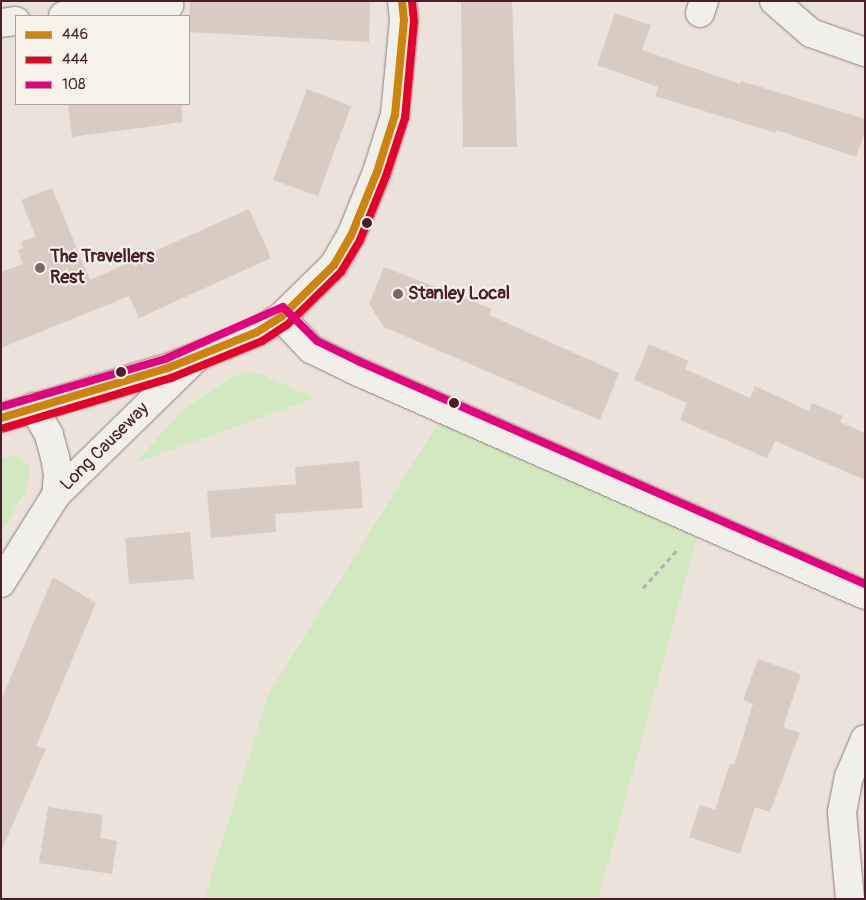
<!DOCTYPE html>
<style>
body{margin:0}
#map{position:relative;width:866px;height:900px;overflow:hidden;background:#ebe2d9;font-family:Pangolin,sans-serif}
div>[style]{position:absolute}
.green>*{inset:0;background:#d2e8c1}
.building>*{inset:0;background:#dacbc2}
.path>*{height:3px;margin-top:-1.5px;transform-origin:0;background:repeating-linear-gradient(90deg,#b5adab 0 5px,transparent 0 9px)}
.roads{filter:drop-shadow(0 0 1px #8b7e7d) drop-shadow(0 0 1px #8b7e7d)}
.street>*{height:28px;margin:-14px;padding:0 14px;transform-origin:14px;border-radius:14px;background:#f1efea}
.secondary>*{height:28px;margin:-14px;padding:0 14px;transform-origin:14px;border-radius:14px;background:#f1efea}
.bus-1>*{height:8px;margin:-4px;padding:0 4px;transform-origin:4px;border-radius:4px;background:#cc840b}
.bus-2>*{height:8px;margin:-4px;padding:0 4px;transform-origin:4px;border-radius:4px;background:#e4002b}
.bus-3>*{height:8px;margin:-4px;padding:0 4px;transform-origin:4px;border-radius:4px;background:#e5007d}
.dots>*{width:14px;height:14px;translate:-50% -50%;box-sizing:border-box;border:2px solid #f7f3e8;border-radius:50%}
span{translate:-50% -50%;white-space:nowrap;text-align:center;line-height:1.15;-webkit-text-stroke:4px #f7f3e8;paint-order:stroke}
.poi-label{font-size:18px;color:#4a1f2b;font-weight:700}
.left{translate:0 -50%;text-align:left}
.street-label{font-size:18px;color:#4a1f2b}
.frame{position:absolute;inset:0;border:2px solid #4a1f2b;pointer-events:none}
.legend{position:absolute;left:15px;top:15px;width:175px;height:90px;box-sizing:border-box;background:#f7f3e8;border:1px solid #b29e9c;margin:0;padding:6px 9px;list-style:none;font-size:15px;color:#4a1f2b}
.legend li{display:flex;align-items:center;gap:10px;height:25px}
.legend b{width:25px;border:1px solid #b29e9c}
</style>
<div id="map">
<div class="green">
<i style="clip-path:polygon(246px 372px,260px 374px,315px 398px,135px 463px,184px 409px,229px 379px)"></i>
<i style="clip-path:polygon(447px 409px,701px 523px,598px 899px,204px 899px,269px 693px)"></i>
<i style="clip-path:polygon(16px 456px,29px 466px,30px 476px,25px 492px,1px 533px,1px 459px)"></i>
</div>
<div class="building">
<i style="clip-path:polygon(190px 1px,370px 1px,369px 42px,189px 32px)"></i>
<i style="clip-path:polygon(461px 1px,512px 1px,517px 147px,463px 147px)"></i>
<i style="clip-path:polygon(615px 13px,651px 25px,642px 50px,740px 84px,741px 81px,865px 119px,865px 132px,856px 157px,777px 130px,776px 133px,655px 96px,658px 87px,597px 65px)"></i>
<i style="clip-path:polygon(307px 89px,351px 106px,318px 196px,273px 180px)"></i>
<i style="clip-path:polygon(68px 104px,181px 104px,183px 122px,72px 137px)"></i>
<i style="clip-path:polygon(52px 188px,90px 280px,249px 209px,271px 258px,139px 318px,129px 296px,1px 348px,1px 272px,23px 264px,18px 250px,23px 248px,21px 242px,36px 237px,21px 200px)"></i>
<i style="clip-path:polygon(384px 267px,492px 309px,489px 315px,619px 373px,600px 420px,384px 327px,369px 304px)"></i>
<i style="clip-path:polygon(649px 344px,689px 361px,685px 369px,750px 398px,755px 386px,809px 411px,812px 403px,843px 416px,840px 422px,865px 433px,865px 480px,775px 441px,767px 458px,680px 420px,687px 403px,634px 380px)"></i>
<i style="clip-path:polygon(359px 461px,363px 508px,275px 514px,276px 532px,211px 538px,207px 491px,296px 484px,295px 467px)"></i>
<i style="clip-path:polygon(190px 532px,194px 579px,129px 584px,125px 538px)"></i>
<i style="clip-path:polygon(53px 577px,96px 603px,36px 746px,46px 749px,1px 851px,1px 700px)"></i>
<i style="clip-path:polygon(758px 659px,801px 674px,783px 727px,800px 733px,770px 812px,755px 807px,740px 854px,689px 837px,700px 805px,715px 810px,730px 764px,734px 765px,753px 704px,743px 700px)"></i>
<i style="clip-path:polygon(48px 807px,103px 815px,100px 838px,117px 841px,112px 874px,39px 863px)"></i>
</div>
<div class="path">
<i style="left:643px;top:588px;width:51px;rotate:-48.2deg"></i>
</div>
<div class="roads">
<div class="street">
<i style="left:774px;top:1px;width:49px;rotate:40.9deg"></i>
<i style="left:811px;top:33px;width:57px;rotate:19.4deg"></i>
<i style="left:700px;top:13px;width:13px;rotate:-72deg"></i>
<i style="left:63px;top:16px;width:107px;rotate:-5.9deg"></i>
<i style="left:1px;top:23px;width:15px;rotate:-8deg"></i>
<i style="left:33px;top:407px;width:32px;rotate:60deg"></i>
<i style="left:49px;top:435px;width:23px;rotate:75deg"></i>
<i style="left:55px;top:457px;width:17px;rotate:80deg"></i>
<i style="left:58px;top:474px;width:21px;rotate:95deg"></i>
<i style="left:1px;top:583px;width:104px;rotate:-58deg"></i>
<i style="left:56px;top:495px;width:197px;rotate:-44.4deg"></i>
<i style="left:850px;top:899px;width:87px;rotate:-95.3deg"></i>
<i style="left:842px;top:812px;width:36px;rotate:-79deg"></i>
<i style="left:849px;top:777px;width:41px;rotate:-67.2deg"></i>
</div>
<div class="secondary">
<i style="left:281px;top:317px;width:44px;rotate:46.8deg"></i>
<i style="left:311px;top:349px;width:48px;rotate:26deg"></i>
<i style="left:354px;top:370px;width:558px;rotate:23.76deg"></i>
<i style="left:1px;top:418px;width:174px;rotate:-16.7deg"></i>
<i style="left:168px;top:368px;width:96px;rotate:-22deg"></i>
<i style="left:257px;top:332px;width:28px;rotate:-32deg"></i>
<i style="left:281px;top:317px;width:74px;rotate:-44.5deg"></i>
<i style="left:334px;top:265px;width:34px;rotate:-60deg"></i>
<i style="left:351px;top:236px;width:69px;rotate:-67.9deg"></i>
<i style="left:377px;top:172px;width:60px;rotate:-72.5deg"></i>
<i style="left:395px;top:115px;width:95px;rotate:-84.6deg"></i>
<i style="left:404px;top:20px;width:19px;rotate:-96deg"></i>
</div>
</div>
<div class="bus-1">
<i style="left:1px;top:418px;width:174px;rotate:-16.7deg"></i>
<i style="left:168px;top:368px;width:96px;rotate:-22deg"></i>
<i style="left:257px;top:332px;width:28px;rotate:-32deg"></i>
<i style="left:281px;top:317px;width:74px;rotate:-44.5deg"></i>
<i style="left:334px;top:265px;width:34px;rotate:-60deg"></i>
<i style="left:351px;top:236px;width:69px;rotate:-67.9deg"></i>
<i style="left:377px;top:172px;width:60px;rotate:-72.5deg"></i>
<i style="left:395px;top:115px;width:95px;rotate:-84.6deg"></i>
<i style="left:404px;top:20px;width:19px;rotate:-96deg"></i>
</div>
<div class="bus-2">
<i style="left:4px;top:428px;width:174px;rotate:-16.7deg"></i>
<i style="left:171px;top:378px;width:98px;rotate:-22.1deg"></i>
<i style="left:262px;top:341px;width:30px;rotate:-33deg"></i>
<i style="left:287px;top:325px;width:76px;rotate:-44.5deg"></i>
<i style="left:341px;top:272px;width:37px;rotate:-59deg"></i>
<i style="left:360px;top:240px;width:69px;rotate:-67.9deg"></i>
<i style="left:386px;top:176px;width:61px;rotate:-71.9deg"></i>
<i style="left:405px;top:118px;width:97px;rotate:-84.7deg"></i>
<i style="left:414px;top:21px;width:20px;rotate:-96deg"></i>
</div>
<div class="bus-3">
<i style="left:1px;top:407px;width:171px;rotate:-16.3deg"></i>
<i style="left:165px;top:359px;width:129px;rotate:-23.8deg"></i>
<i style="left:283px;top:307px;width:48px;rotate:45deg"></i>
<i style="left:317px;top:341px;width:46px;rotate:26deg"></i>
<i style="left:358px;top:361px;width:554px;rotate:23.74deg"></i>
</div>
<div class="dots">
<i style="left:367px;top:223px;background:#4a1f2b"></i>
<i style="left:40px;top:268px;background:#826368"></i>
<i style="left:398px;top:294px;background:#826368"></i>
<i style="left:121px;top:372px;background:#4a1f2b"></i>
<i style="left:454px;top:403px;background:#4a1f2b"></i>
</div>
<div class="poi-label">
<span class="left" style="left:50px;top:268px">The Travellers<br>Rest</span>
<span class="left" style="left:408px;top:294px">Stanley Local</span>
</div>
<div class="street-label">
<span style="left:105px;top:447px;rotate:-45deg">Long Causeway</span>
</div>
<div class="frame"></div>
<ul class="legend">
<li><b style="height:6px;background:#cc840b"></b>446</li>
<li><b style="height:6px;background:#e4002b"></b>444</li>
<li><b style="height:6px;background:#e5007d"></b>108</li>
</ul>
</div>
